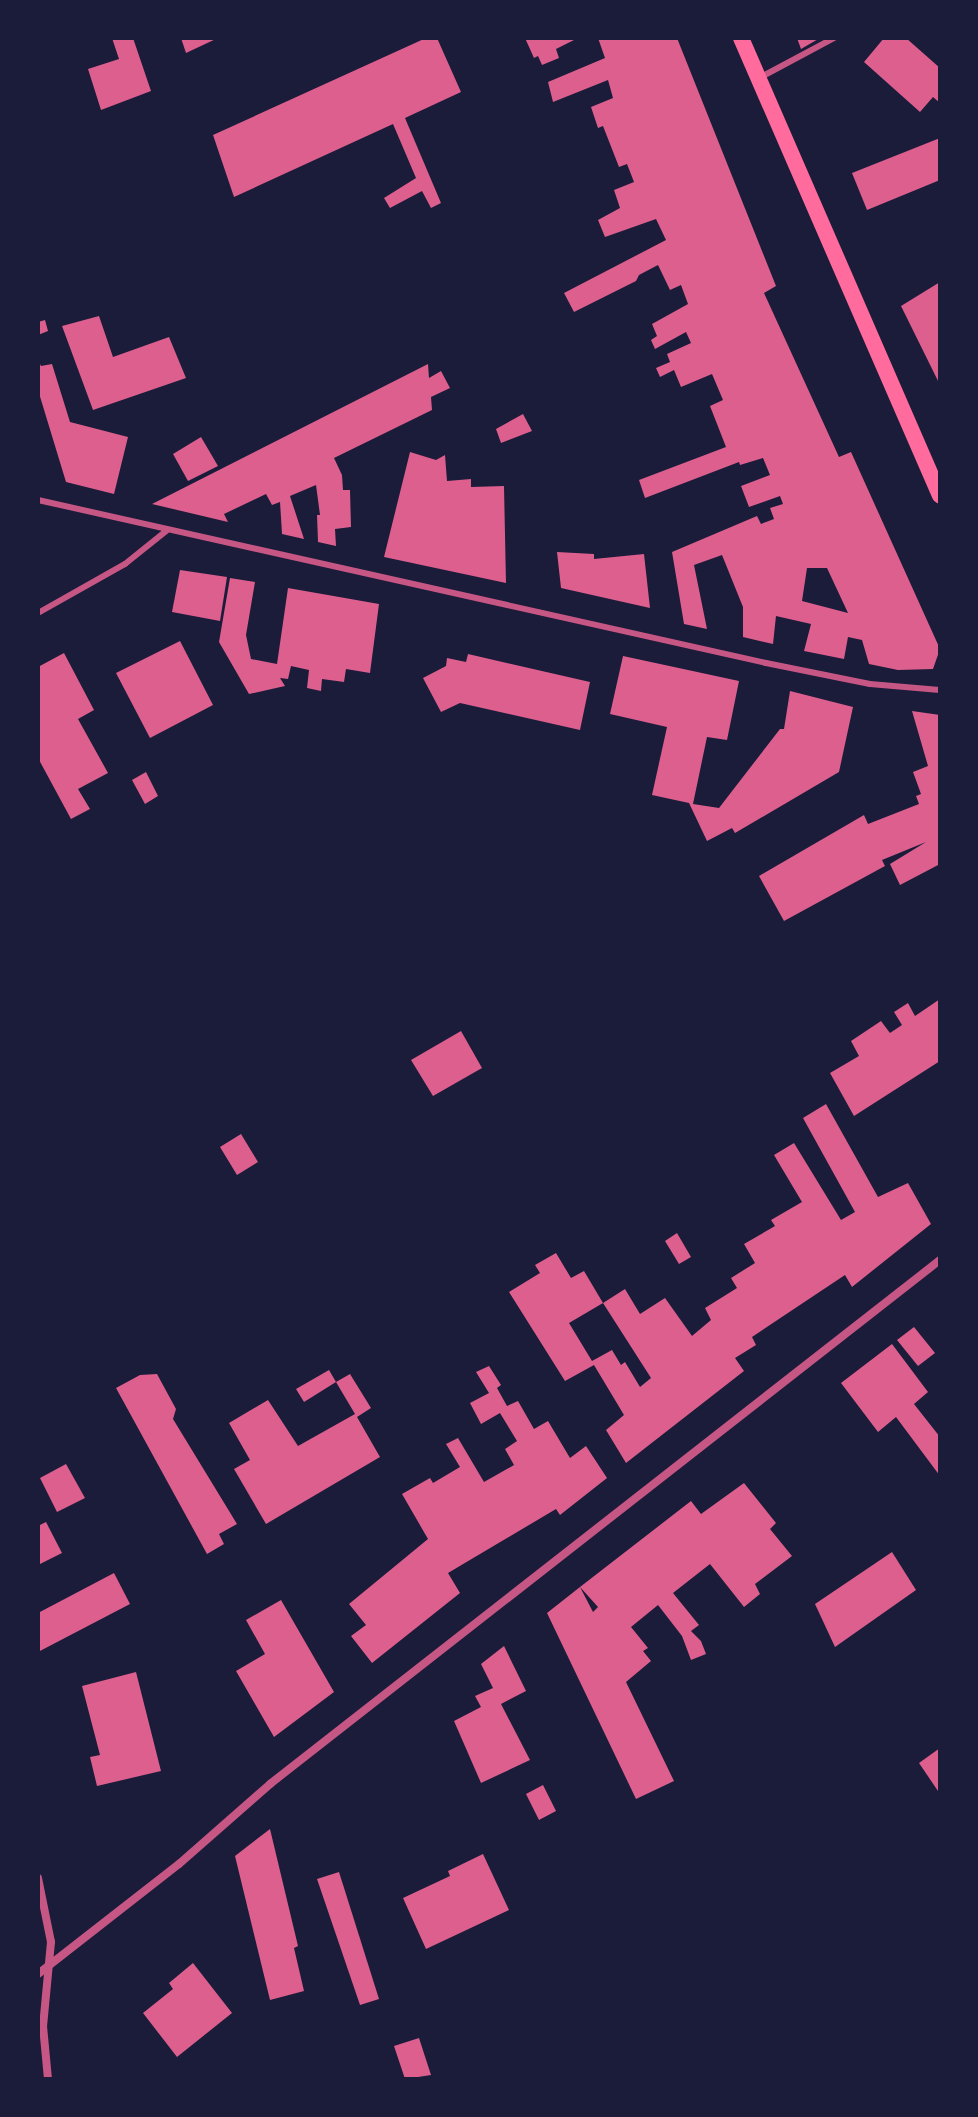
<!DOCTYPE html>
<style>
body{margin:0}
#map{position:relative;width:978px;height:2117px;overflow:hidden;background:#1b1b3a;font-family:Rubik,sans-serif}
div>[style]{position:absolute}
.building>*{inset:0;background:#dd5f8e}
.service>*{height:6px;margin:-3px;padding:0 3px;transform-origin:3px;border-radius:3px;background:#c65784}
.minor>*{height:8px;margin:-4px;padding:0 4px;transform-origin:4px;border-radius:4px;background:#c65784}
.secondary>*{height:16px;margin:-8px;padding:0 8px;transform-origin:8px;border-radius:8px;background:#ff6b9d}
span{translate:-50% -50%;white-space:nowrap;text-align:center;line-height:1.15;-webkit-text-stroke:6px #1b1b3a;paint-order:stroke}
.frame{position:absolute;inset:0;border:40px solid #1b1b3a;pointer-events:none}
</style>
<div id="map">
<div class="building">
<i style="clip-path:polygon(112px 38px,133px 38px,151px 91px,101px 110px,88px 69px,119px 59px)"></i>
<i style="clip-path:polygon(181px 38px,218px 38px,186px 53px)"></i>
<i style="clip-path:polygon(426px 38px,437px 38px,461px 92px,405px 118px,441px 203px,431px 208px,422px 191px,390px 208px,384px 198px,416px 178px,393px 124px,234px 197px,213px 135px)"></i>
<i style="clip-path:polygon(525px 38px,578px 38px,556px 49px,559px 58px,542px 65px,538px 56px,534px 58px)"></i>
<i style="clip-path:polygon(evenodd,598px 38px,677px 38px,776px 286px,764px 293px,839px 457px,851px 452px,940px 649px,933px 669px,898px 670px,869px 664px,862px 640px,848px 637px,844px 659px,804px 651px,811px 624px,776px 616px,773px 644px,743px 637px,743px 607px,722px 555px,694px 565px,707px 629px,684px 624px,672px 552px,757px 516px,761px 524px,774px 519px,770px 508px,783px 504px,780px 496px,749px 507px,741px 486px,770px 475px,763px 458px,740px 465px,739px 462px,645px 498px,639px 480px,726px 447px,710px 406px,723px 400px,712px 374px,681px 387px,674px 370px,660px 377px,656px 368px,670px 362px,667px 354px,691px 343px,686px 332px,655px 349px,651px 340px,657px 336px,652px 324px,688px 304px,681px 285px,670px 290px,658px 265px,639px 275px,636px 281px,574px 312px,564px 293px,666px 240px,656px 219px,605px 237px,598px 220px,620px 208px,614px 190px,634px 182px,627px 164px,619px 167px,603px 126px,598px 128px,591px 107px,613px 98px,608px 80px,553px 102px,548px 82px,605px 58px,598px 38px,807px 568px,827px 568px,848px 613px,802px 601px,807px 568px)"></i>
<i style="clip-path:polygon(797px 38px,820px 38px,801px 49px)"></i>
<i style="clip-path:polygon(884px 38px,906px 38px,940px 68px,940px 103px,933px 97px,920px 112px,864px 62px)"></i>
<i style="clip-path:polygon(940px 138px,940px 180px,867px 210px,852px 173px)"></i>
<i style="clip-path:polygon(940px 282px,940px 385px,901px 306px)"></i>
<i style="clip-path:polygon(99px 316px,113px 357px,169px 337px,186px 378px,93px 410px,62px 326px)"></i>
<i style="clip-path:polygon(45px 320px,48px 331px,38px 335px,38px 322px)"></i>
<i style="clip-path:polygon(38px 360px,41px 366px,52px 364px,70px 422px,128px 437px,114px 494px,66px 482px,38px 390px)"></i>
<i style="clip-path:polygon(428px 364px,429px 378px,441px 371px,450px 388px,431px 397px,432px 410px,334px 458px,342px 475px,343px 490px,350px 490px,351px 527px,335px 529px,336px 546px,318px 542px,317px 515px,320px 515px,316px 485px,290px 496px,304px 539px,282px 534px,280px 502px,272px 505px,266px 494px,224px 514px,228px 522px,152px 504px)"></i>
<i style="clip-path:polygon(523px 414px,532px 431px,501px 443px,496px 429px)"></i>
<i style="clip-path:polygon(201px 437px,218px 466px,188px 481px,173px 454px)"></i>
<i style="clip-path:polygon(410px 452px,436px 460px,445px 455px,447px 481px,471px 479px,471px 487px,504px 486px,506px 583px,384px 557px)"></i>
<i style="clip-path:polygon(557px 552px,594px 554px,594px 559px,644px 554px,650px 608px,561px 588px)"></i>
<i style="clip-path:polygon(180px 570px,227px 577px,220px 621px,172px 612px)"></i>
<i style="clip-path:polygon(230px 578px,255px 582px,246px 635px,251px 659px,277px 664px,288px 588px,379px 604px,370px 673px,346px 669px,344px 682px,322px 679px,321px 691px,307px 688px,309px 670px,291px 666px,288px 679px,280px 678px,285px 686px,249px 694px,219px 642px)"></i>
<i style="clip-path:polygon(180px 641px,213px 705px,150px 738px,116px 673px)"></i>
<i style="clip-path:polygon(64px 653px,94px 710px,78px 719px,108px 773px,78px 789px,90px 809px,71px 819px,38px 758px,38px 667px)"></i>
<i style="clip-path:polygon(468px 654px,590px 682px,580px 730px,460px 703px,441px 712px,423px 678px,446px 666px,447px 658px,466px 662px)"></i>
<i style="clip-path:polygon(623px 656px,739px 681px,727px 740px,707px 737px,693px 804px,719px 808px,780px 729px,784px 729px,790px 691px,853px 707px,839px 772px,735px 833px,732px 828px,707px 841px,689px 803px,652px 795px,667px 727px,610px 714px)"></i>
<i style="clip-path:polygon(912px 711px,940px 715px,940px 864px,900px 885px,890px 864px,926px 842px,882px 860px,885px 866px,784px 921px,759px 876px,864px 815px,868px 824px,919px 804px,916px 796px,921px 794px,913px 772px,928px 766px)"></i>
<i style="clip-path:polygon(146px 772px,158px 796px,145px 804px,132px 780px)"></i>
<i style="clip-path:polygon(940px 999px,940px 1061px,854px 1116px,830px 1073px,859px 1056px,851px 1041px,881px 1021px,890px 1033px,902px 1025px,894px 1012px,908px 1003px,915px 1016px)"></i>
<i style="clip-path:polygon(461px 1031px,482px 1068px,433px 1096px,411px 1060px)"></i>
<i style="clip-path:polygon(826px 1104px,878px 1197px,908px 1183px,931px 1224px,852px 1287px,845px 1275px,752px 1337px,756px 1345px,735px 1358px,744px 1371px,626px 1463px,606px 1430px,624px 1415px,594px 1365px,565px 1381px,509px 1292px,540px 1273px,535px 1265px,556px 1253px,571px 1278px,584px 1271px,603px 1303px,569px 1323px,592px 1361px,612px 1350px,621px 1365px,625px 1362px,640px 1387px,651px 1378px,603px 1303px,625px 1289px,640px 1314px,665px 1298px,692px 1336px,711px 1320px,705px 1308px,737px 1288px,731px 1278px,755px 1263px,744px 1244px,775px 1226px,771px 1220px,802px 1202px,774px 1155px,794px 1143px,841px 1220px,855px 1212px,803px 1118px)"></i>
<i style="clip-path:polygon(241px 1134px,258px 1162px,237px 1175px,220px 1147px)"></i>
<i style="clip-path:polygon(677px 1233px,691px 1257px,679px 1264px,665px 1241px)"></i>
<i style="clip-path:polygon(914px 1327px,935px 1353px,918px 1366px,897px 1340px)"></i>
<i style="clip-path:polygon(892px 1344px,928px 1392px,914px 1404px,940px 1437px,940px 1476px,896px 1417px,878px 1432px,841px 1383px)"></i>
<i style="clip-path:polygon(489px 1366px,501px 1385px,497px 1388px,507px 1406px,518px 1401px,534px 1429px,548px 1421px,570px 1458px,586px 1446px,607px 1478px,560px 1515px,556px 1509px,448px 1573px,460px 1593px,372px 1663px,351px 1636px,366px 1625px,349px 1604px,428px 1539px,402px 1494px,430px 1478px,433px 1483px,460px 1467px,446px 1444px,458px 1438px,484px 1482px,514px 1465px,505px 1449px,517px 1441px,500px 1413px,481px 1424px,470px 1403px,489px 1393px,476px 1372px)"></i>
<i style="clip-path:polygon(329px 1370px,336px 1382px,350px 1374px,371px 1408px,357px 1417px,380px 1457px,266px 1524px,234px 1469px,250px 1460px,229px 1423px,268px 1400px,298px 1446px,355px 1414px,336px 1382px,304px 1402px,296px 1389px)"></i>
<i style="clip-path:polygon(157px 1374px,176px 1409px,173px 1419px,237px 1524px,219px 1534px,224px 1544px,207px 1554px,116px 1388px,140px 1375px)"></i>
<i style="clip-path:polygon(66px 1464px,85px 1498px,57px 1512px,40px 1478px)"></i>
<i style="clip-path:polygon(744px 1483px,776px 1523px,770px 1529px,792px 1556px,755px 1584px,760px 1594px,744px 1607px,710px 1564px,673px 1593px,699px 1625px,691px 1631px,701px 1641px,706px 1654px,691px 1660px,682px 1636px,658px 1605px,631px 1627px,648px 1648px,643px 1651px,651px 1661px,626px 1682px,674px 1781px,636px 1799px,547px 1613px,580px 1587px,593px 1612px,598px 1607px,580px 1587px,691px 1501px,701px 1514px)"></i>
<i style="clip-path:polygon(46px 1522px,62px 1553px,38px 1565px,38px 1526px)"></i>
<i style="clip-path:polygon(892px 1552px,916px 1590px,835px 1647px,815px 1604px)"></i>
<i style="clip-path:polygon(114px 1573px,130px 1604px,38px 1652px,38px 1613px)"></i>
<i style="clip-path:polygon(281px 1600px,334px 1692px,274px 1737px,236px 1671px,265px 1654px,246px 1620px)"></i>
<i style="clip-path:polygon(504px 1646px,526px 1691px,501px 1704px,530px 1760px,481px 1783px,454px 1721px,481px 1707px,475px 1696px,493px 1688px,481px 1664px)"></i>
<i style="clip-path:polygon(136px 1672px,161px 1771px,97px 1786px,90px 1757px,100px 1755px,82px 1686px)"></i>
<i style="clip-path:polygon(940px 1748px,940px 1794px,919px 1763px)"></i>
<i style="clip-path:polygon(543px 1785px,556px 1811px,539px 1820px,526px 1794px)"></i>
<i style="clip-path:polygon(270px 1829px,298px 1946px,294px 1948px,304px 1991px,270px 2000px,235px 1856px)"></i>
<i style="clip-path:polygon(483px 1854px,509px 1910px,426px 1949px,403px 1898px,450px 1876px,448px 1871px)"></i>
<i style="clip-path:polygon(339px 1872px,379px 1999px,360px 2005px,317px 1879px)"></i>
<i style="clip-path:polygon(193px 1963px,232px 2013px,177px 2057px,143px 2013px,173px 1989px,169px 1983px)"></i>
<i style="clip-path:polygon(419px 2038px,431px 2075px,405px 2079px,394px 2046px)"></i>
</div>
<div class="service">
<i style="left:761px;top:77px;width:83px;rotate:-28.1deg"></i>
<i style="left:38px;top:500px;width:746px;rotate:12.62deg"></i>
<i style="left:766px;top:663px;width:106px;rotate:11.4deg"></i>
<i style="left:870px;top:684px;width:70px;rotate:4.9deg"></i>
<i style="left:38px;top:613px;width:100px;rotate:-29.4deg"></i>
<i style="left:125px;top:564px;width:53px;rotate:-38.8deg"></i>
</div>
<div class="minor">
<i style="left:38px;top:1878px;width:65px;rotate:78.5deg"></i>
<i style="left:51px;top:1942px;width:84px;rotate:95.4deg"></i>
<i style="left:43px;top:2026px;width:53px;rotate:84.6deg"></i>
<i style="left:38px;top:1974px;width:179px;rotate:-38deg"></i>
<i style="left:179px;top:1864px;width:121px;rotate:-41.3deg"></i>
<i style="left:270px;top:1784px;width:851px;rotate:-38.03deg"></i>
</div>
<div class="secondary">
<i style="left:741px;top:38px;width:499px;rotate:66.5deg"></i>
</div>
<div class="frame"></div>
</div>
